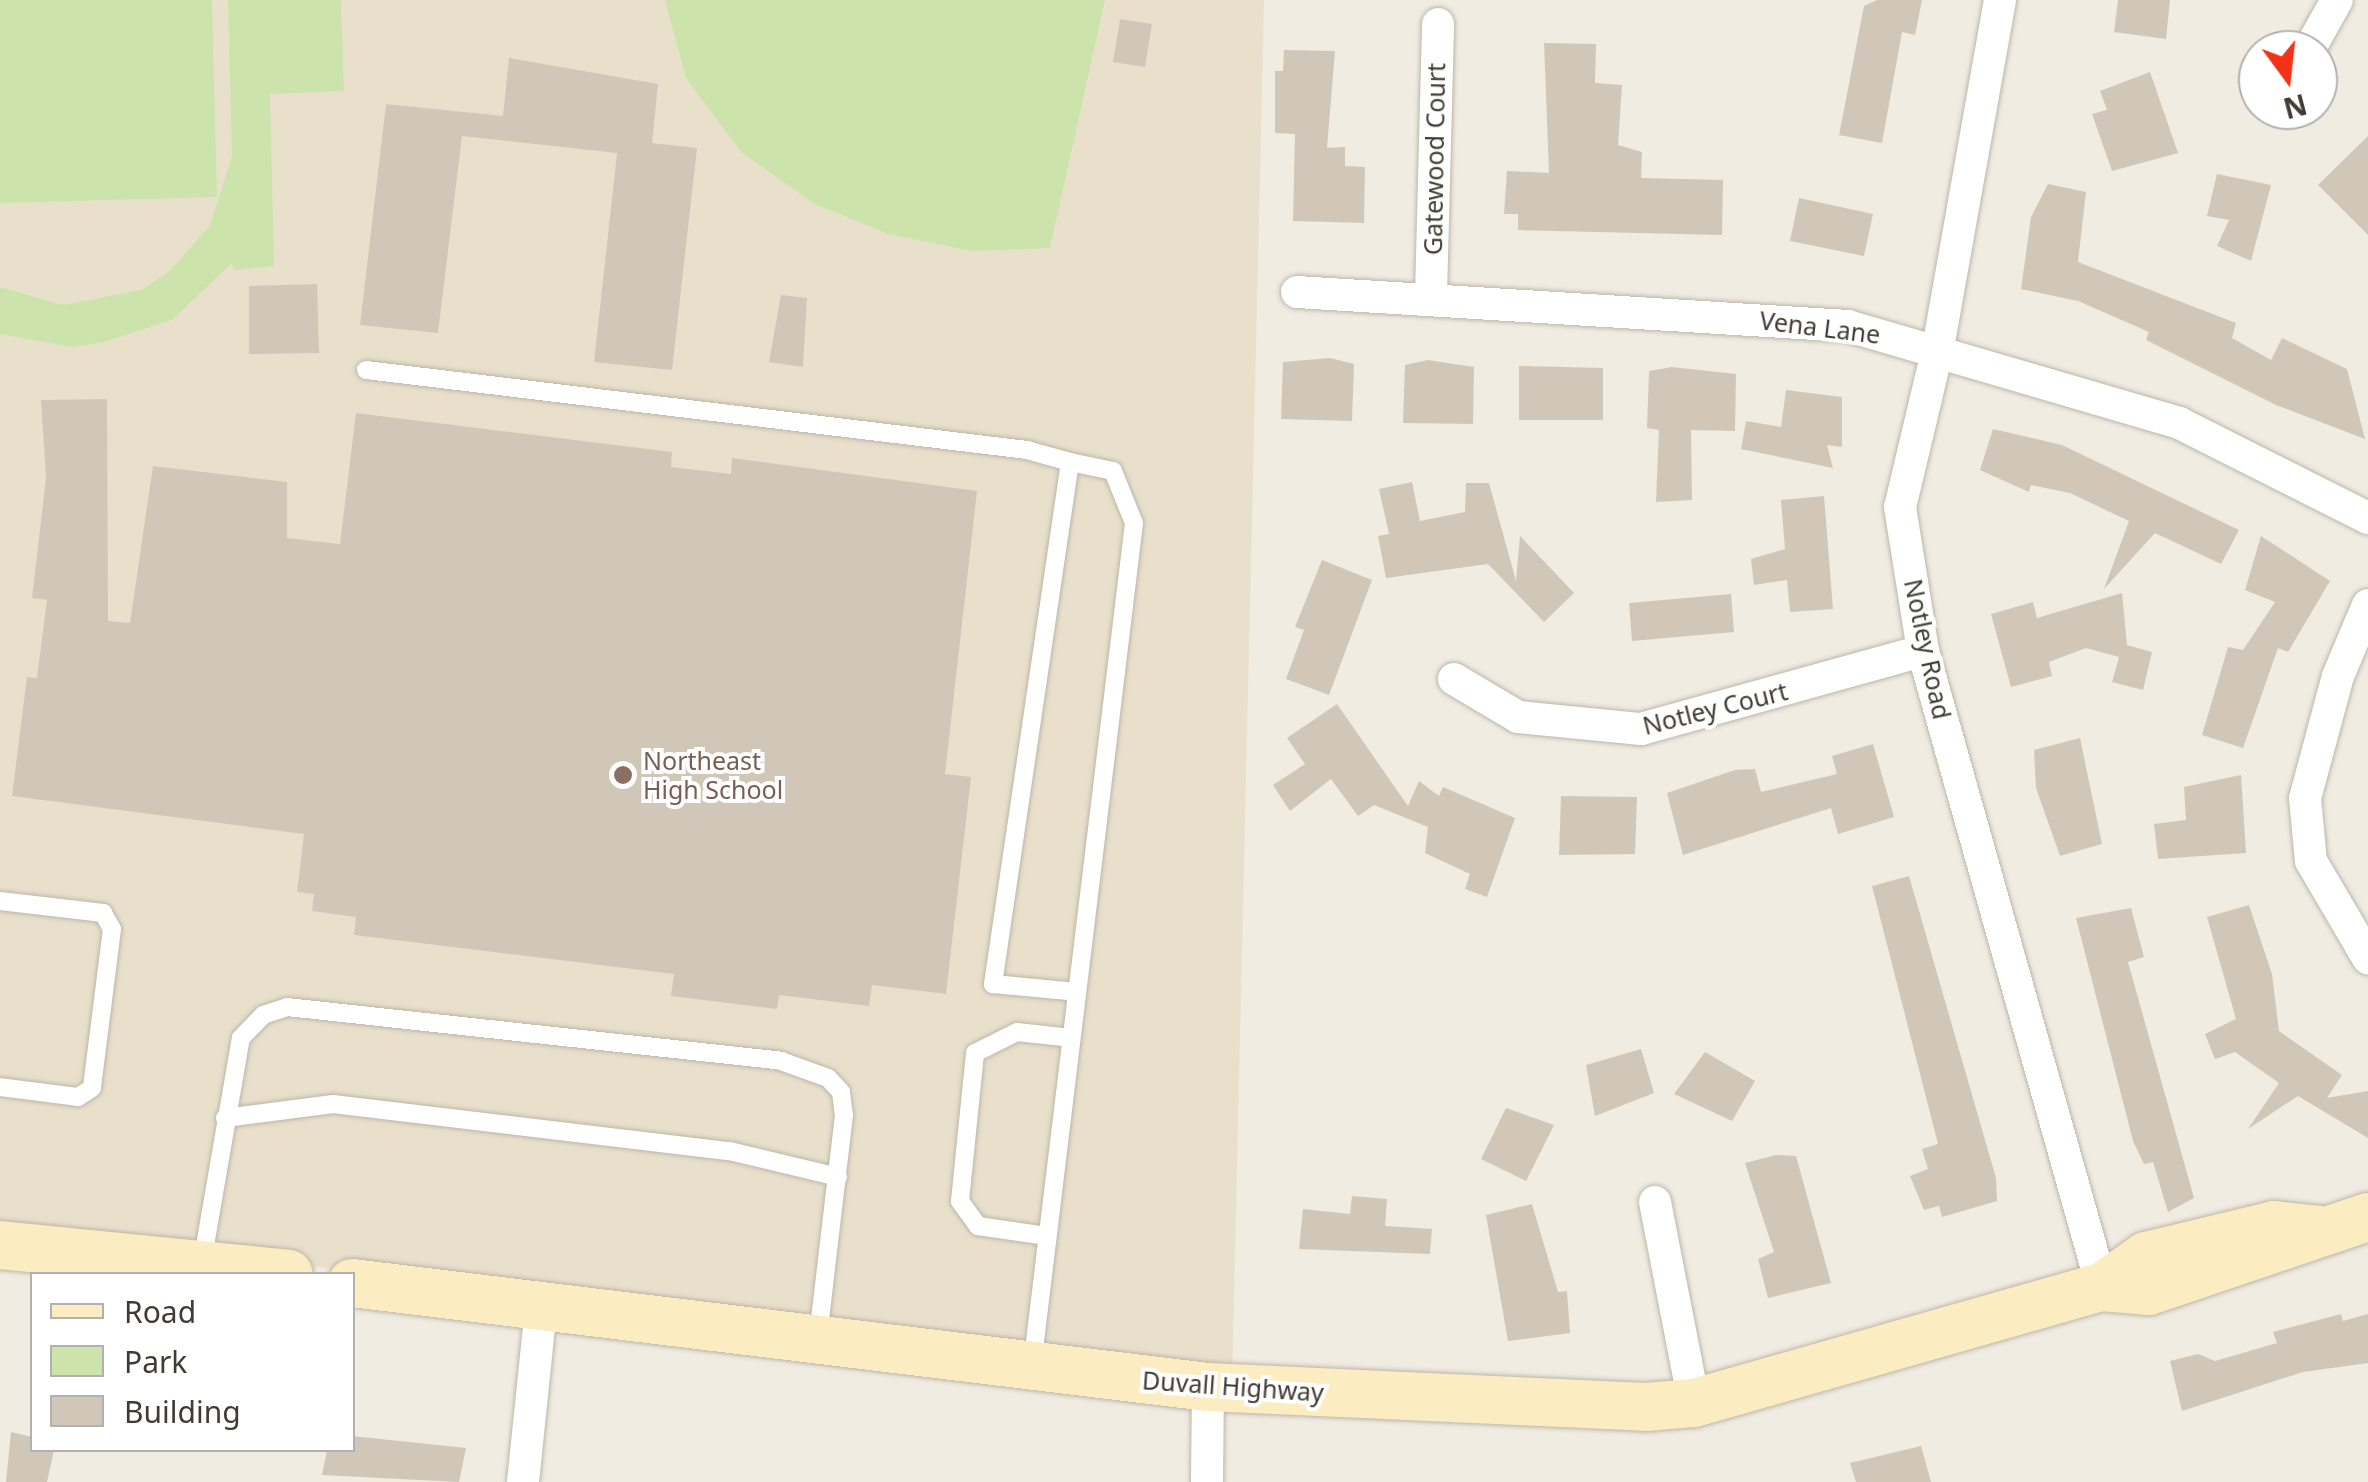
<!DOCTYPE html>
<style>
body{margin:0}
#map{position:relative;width:2368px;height:1482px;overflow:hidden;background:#f0ece2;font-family:"Noto Sans",sans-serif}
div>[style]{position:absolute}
.education>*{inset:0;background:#e9e0cc}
.green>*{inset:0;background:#cce4ac}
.building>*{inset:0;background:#d1c7b8}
.roads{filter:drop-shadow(0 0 2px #beb6a8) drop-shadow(0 0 2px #beb6a8)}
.lane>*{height:18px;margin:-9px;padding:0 9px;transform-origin:9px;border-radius:9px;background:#fff}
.street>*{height:32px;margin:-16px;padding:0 16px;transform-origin:16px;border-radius:16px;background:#fff}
.secondary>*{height:48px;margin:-24px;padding:0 24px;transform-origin:24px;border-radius:24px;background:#fcecc1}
.dots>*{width:28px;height:28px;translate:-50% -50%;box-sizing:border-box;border:5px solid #fff;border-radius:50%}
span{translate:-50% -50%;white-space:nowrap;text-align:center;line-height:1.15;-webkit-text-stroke:8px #fff;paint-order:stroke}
.street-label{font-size:25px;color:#423b33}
.education-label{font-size:25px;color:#785e54}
.left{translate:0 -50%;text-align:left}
.legend{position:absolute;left:30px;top:1272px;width:325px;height:180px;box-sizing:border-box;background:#fff;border:2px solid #b3b1ad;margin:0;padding:12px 18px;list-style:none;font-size:30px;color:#423b33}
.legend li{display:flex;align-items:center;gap:20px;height:50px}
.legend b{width:50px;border:2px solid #b3b1ad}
.north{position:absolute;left:2238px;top:30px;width:100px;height:100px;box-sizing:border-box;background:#fff;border:2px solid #b3b1ad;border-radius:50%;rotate:165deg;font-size:28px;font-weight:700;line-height:40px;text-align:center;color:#423b33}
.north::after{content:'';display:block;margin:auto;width:35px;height:45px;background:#f23218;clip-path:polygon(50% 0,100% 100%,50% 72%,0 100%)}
</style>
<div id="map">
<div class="education">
<i style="clip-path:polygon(0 0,1264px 0,1232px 1381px,0 1227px)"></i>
</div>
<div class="green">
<i style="clip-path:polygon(0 0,212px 0,217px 197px,0 203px)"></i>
<i style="clip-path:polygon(228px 0,341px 0,344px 91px,270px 94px,274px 266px,234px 270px,232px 263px,172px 320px,105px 342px,73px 347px,0 334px,0 287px,63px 305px,141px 290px,170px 271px,210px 225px,232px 156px)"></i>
<i style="clip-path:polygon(665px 0,1105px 0,1050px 248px,972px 251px,888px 234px,815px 204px,742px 153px,686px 78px)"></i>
</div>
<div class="building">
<i style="clip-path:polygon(1877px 0,1922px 0,1915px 35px,1902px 32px,1882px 143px,1839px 135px,1864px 6px)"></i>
<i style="clip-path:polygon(2118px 0,2170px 0,2166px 39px,2114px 32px)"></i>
<i style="clip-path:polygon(1120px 19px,1152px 24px,1145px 67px,1113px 62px)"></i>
<i style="clip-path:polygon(1544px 43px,1596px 44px,1595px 83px,1622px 85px,1618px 145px,1642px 152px,1641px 178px,1723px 180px,1722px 235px,1518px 230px,1518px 214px,1504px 214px,1507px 171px,1549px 173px)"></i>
<i style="clip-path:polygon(1284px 50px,1335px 51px,1327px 148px,1345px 147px,1345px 166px,1365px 167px,1364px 223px,1293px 221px,1295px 134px,1275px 133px,1275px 71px,1283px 71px)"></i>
<i style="clip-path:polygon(509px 58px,658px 84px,652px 143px,697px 148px,672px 370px,594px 362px,617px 153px,462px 136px,438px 333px,360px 325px,386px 104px,503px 116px)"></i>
<i style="clip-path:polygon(2150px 72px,2178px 153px,2112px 171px,2092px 114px,2107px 110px,2100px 91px)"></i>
<i style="clip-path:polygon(2368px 136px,2368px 235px,2318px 185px)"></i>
<i style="clip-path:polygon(2217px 174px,2271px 185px,2251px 261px,2217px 246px,2229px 220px,2207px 216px)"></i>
<i style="clip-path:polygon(2048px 184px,2086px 192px,2078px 262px,2236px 323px,2232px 338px,2271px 360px,2282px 338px,2347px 369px,2365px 439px,2276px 405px,2146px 340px,2149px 332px,2078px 301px,2021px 289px,2031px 217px)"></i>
<i style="clip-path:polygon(1799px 198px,1873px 214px,1864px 256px,1790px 241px)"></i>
<i style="clip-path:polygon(317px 284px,319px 353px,249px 354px,249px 286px)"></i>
<i style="clip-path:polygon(781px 295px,807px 298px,803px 367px,769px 362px)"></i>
<i style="clip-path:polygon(1330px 358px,1354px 364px,1352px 421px,1281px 419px,1283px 362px)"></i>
<i style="clip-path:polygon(1428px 360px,1474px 367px,1473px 424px,1403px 423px,1405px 365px)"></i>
<i style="clip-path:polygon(1519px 366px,1603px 368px,1603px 420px,1519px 420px)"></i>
<i style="clip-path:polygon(1672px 367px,1736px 374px,1735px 431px,1691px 430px,1692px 500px,1656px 502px,1659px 430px,1647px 428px,1649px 371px)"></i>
<i style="clip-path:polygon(1786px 390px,1842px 397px,1842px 447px,1827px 445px,1833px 468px,1741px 449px,1746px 421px,1781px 427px)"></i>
<i style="clip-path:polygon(107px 399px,108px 621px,130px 623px,153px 466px,287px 482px,287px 538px,340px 544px,356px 413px,672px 452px,671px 467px,731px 474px,732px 458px,977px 491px,945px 774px,971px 777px,946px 994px,872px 985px,869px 1006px,779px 995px,777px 1009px,671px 996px,674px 974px,354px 935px,356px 917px,312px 911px,314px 894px,297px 892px,304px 834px,12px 796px,27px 677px,37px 678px,47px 600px,32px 598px,46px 478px,41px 400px)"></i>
<i style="clip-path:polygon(1993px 429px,2062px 445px,2239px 530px,2221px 564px,2155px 533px,2104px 589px,2129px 521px,2070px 493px,2031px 485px,2029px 492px,1980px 470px)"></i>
<i style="clip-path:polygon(1412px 482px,1420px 521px,1465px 512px,1466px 483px,1489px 483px,1516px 581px,1520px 536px,1574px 593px,1544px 622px,1488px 564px,1386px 578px,1378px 536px,1389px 534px,1379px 489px)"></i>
<i style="clip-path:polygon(1824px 496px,1833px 609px,1790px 612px,1787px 580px,1754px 585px,1751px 559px,1785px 549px,1781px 500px)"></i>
<i style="clip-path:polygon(2261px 536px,2330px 581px,2288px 652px,2278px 648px,2243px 748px,2202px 735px,2228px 647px,2243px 650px,2275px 602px,2245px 590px)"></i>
<i style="clip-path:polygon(1322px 560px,1372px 580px,1329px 695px,1286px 679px,1304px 630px,1295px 627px)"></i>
<i style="clip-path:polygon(2122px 593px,2127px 645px,2152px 652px,2143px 690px,2112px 682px,2119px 657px,2086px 648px,2049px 662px,2052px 676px,2011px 687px,1991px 614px,2033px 602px,2037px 618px)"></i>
<i style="clip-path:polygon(1731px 594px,1734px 632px,1632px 641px,1629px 603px)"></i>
<i style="clip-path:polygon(1337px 704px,1408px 806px,1419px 781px,1439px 796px,1443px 787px,1515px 818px,1487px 897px,1465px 889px,1470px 874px,1425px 853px,1428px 827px,1374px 805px,1358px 816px,1331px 779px,1290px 811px,1273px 785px,1305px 764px,1287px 738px)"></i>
<i style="clip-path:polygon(2080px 738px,2102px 844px,2060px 856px,2036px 788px,2034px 750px)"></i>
<i style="clip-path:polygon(1873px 744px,1894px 817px,1838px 834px,1831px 808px,1683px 855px,1667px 793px,1735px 770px,1755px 769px,1761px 792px,1837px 774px,1832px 756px)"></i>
<i style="clip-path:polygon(2241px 775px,2246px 853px,2158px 859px,2154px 824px,2186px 820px,2184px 787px)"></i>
<i style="clip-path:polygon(1561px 796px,1637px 797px,1635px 854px,1559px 855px)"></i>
<i style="clip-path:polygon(1909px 876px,1996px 1178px,1997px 1201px,1942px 1217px,1939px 1206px,1924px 1210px,1910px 1176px,1928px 1169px,1922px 1149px,1938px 1144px,1872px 886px)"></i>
<i style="clip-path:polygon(2249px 905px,2272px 974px,2279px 1031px,2342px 1075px,2327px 1098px,2368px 1091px,2368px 1138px,2298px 1096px,2248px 1129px,2279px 1083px,2235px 1052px,2215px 1059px,2205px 1034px,2236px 1019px,2207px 917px)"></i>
<i style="clip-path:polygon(2131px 908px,2144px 957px,2128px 962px,2194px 1198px,2168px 1212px,2153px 1162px,2144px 1164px,2133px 1141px,2076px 918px)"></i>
<i style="clip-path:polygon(1641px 1049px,1654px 1093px,1595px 1116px,1586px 1065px)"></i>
<i style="clip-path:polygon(1705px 1052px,1755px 1081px,1732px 1121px,1674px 1094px)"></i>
<i style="clip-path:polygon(1506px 1108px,1554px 1125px,1526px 1181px,1481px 1159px)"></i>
<i style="clip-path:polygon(1776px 1155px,1796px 1156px,1831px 1283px,1768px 1298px,1758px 1259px,1774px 1252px,1745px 1163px)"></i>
<i style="clip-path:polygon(1352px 1196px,1387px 1199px,1385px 1226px,1432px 1229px,1430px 1254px,1299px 1249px,1303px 1209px,1350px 1214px)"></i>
<i style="clip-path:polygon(1532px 1204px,1558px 1292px,1567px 1291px,1570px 1333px,1508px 1341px,1486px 1215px)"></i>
<i style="clip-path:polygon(2341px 1314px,2343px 1321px,2368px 1314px,2368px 1363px,2303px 1372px,2182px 1411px,2170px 1361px,2198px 1354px,2215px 1361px,2277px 1343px,2273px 1332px)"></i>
<i style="clip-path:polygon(11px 1432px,32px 1437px,32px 1450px,54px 1450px,47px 1482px,6px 1482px)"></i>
<i style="clip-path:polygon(352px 1436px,466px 1448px,459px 1482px,322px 1475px,327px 1450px,352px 1450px)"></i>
<i style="clip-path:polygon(1921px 1446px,1931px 1482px,1856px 1482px,1850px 1463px)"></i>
</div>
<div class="roads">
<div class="lane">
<i style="left:366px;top:370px;width:666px;rotate:6.9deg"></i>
<i style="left:1027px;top:450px;width:45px;rotate:15.6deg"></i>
<i style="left:0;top:901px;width:104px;rotate:6.6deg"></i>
<i style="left:103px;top:913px;width:18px;rotate:61deg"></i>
<i style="left:112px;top:929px;width:160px;rotate:97.2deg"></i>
<i style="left:92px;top:1088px;width:17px;rotate:147deg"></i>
<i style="left:78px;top:1097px;width:79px;rotate:-172.7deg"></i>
<i style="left:225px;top:1118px;width:109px;rotate:-7.4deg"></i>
<i style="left:333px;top:1104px;width:400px;rotate:6.8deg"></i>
<i style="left:730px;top:1151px;width:111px;rotate:13.5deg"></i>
<i style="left:1047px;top:1236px;width:70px;rotate:-171.8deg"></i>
<i style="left:978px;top:1226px;width:31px;rotate:-126deg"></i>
<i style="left:960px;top:1201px;width:149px;rotate:-84.2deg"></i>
<i style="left:975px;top:1053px;width:47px;rotate:-26.6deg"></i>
<i style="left:1017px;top:1032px;width:54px;rotate:6.3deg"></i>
<i style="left:202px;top:1263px;width:228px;rotate:-80.2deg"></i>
<i style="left:241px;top:1038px;width:32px;rotate:-46deg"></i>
<i style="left:263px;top:1015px;width:25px;rotate:-18deg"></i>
<i style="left:287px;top:1007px;width:497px;rotate:6.2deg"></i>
<i style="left:781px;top:1061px;width:50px;rotate:19.9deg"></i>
<i style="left:828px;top:1078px;width:19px;rotate:47deg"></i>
<i style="left:841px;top:1092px;width:23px;rotate:83deg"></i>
<i style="left:844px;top:1115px;width:224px;rotate:96.7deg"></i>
<i style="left:1032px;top:1366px;width:849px;rotate:-83.1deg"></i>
<i style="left:1134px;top:523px;width:56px;rotate:-112deg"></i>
<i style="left:1113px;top:471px;width:44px;rotate:-168.2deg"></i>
<i style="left:1070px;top:462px;width:528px;rotate:98.39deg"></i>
<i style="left:993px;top:984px;width:84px;rotate:5.4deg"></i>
</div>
<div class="street">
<i style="left:2000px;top:0;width:353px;rotate:100.1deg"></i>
<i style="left:1938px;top:348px;width:163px;rotate:103.4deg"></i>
<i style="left:1900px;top:507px;width:146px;rotate:80.9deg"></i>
<i style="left:1923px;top:651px;width:661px;rotate:74.28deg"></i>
<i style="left:2309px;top:50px;width:57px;rotate:-60.8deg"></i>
<i style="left:1297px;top:292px;width:552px;rotate:3.53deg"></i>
<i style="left:1848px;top:326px;width:345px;rotate:16.3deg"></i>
<i style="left:2179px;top:423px;width:212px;rotate:26.7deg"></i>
<i style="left:1431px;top:295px;width:271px;rotate:-88.5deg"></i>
<i style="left:2368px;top:605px;width:77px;rotate:112.9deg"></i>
<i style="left:2338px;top:676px;width:126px;rotate:105.1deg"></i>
<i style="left:2305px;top:798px;width:63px;rotate:84.6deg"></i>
<i style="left:2311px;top:861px;width:113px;rotate:59.6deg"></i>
<i style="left:1454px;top:679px;width:74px;rotate:30.7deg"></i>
<i style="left:1518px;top:717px;width:124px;rotate:5.6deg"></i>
<i style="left:1641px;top:729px;width:293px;rotate:-15.5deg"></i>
<i style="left:1655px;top:1202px;width:205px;rotate:79deg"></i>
<i style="left:523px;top:1482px;width:174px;rotate:-84.1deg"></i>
<i style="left:1207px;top:1482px;width:95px;rotate:-89.4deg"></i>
</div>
<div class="secondary">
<i style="left:0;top:1245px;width:290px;rotate:5.7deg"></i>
<i style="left:352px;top:1283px;width:862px;rotate:6.93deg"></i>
<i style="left:1208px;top:1387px;width:438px;rotate:2.6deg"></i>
<i style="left:1646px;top:1407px;width:48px;rotate:-4.8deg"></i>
<i style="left:1694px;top:1403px;width:424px;rotate:-15.9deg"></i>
<i style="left:2102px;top:1287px;width:54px;rotate:-35.2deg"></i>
<i style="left:2146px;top:1256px;width:132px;rotate:-13.6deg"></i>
<i style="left:2274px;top:1225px;width:45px;rotate:6.3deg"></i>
<i style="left:2102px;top:1287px;width:47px;rotate:4.9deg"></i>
<i style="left:2149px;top:1291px;width:231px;rotate:-18.7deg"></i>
</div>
</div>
<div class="dots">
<i style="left:623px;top:775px;background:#8d6e63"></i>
</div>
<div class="street-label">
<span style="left:1434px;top:159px;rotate:-89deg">Gatewood Court</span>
<span style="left:1820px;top:327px;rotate:7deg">Vena Lane</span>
<span style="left:1928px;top:649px;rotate:78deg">Notley Road</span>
<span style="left:1715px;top:708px;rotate:-14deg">Notley Court</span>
<span style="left:1233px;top:1386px;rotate:4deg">Duvall Highway</span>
</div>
<div class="education-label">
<span class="left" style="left:643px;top:775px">Northeast<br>High School</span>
</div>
<ul class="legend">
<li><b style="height:12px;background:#fcecc1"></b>Road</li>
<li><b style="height:28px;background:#cce4ac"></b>Park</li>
<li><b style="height:28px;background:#d1c7b8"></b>Building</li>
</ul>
<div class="north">N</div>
</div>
